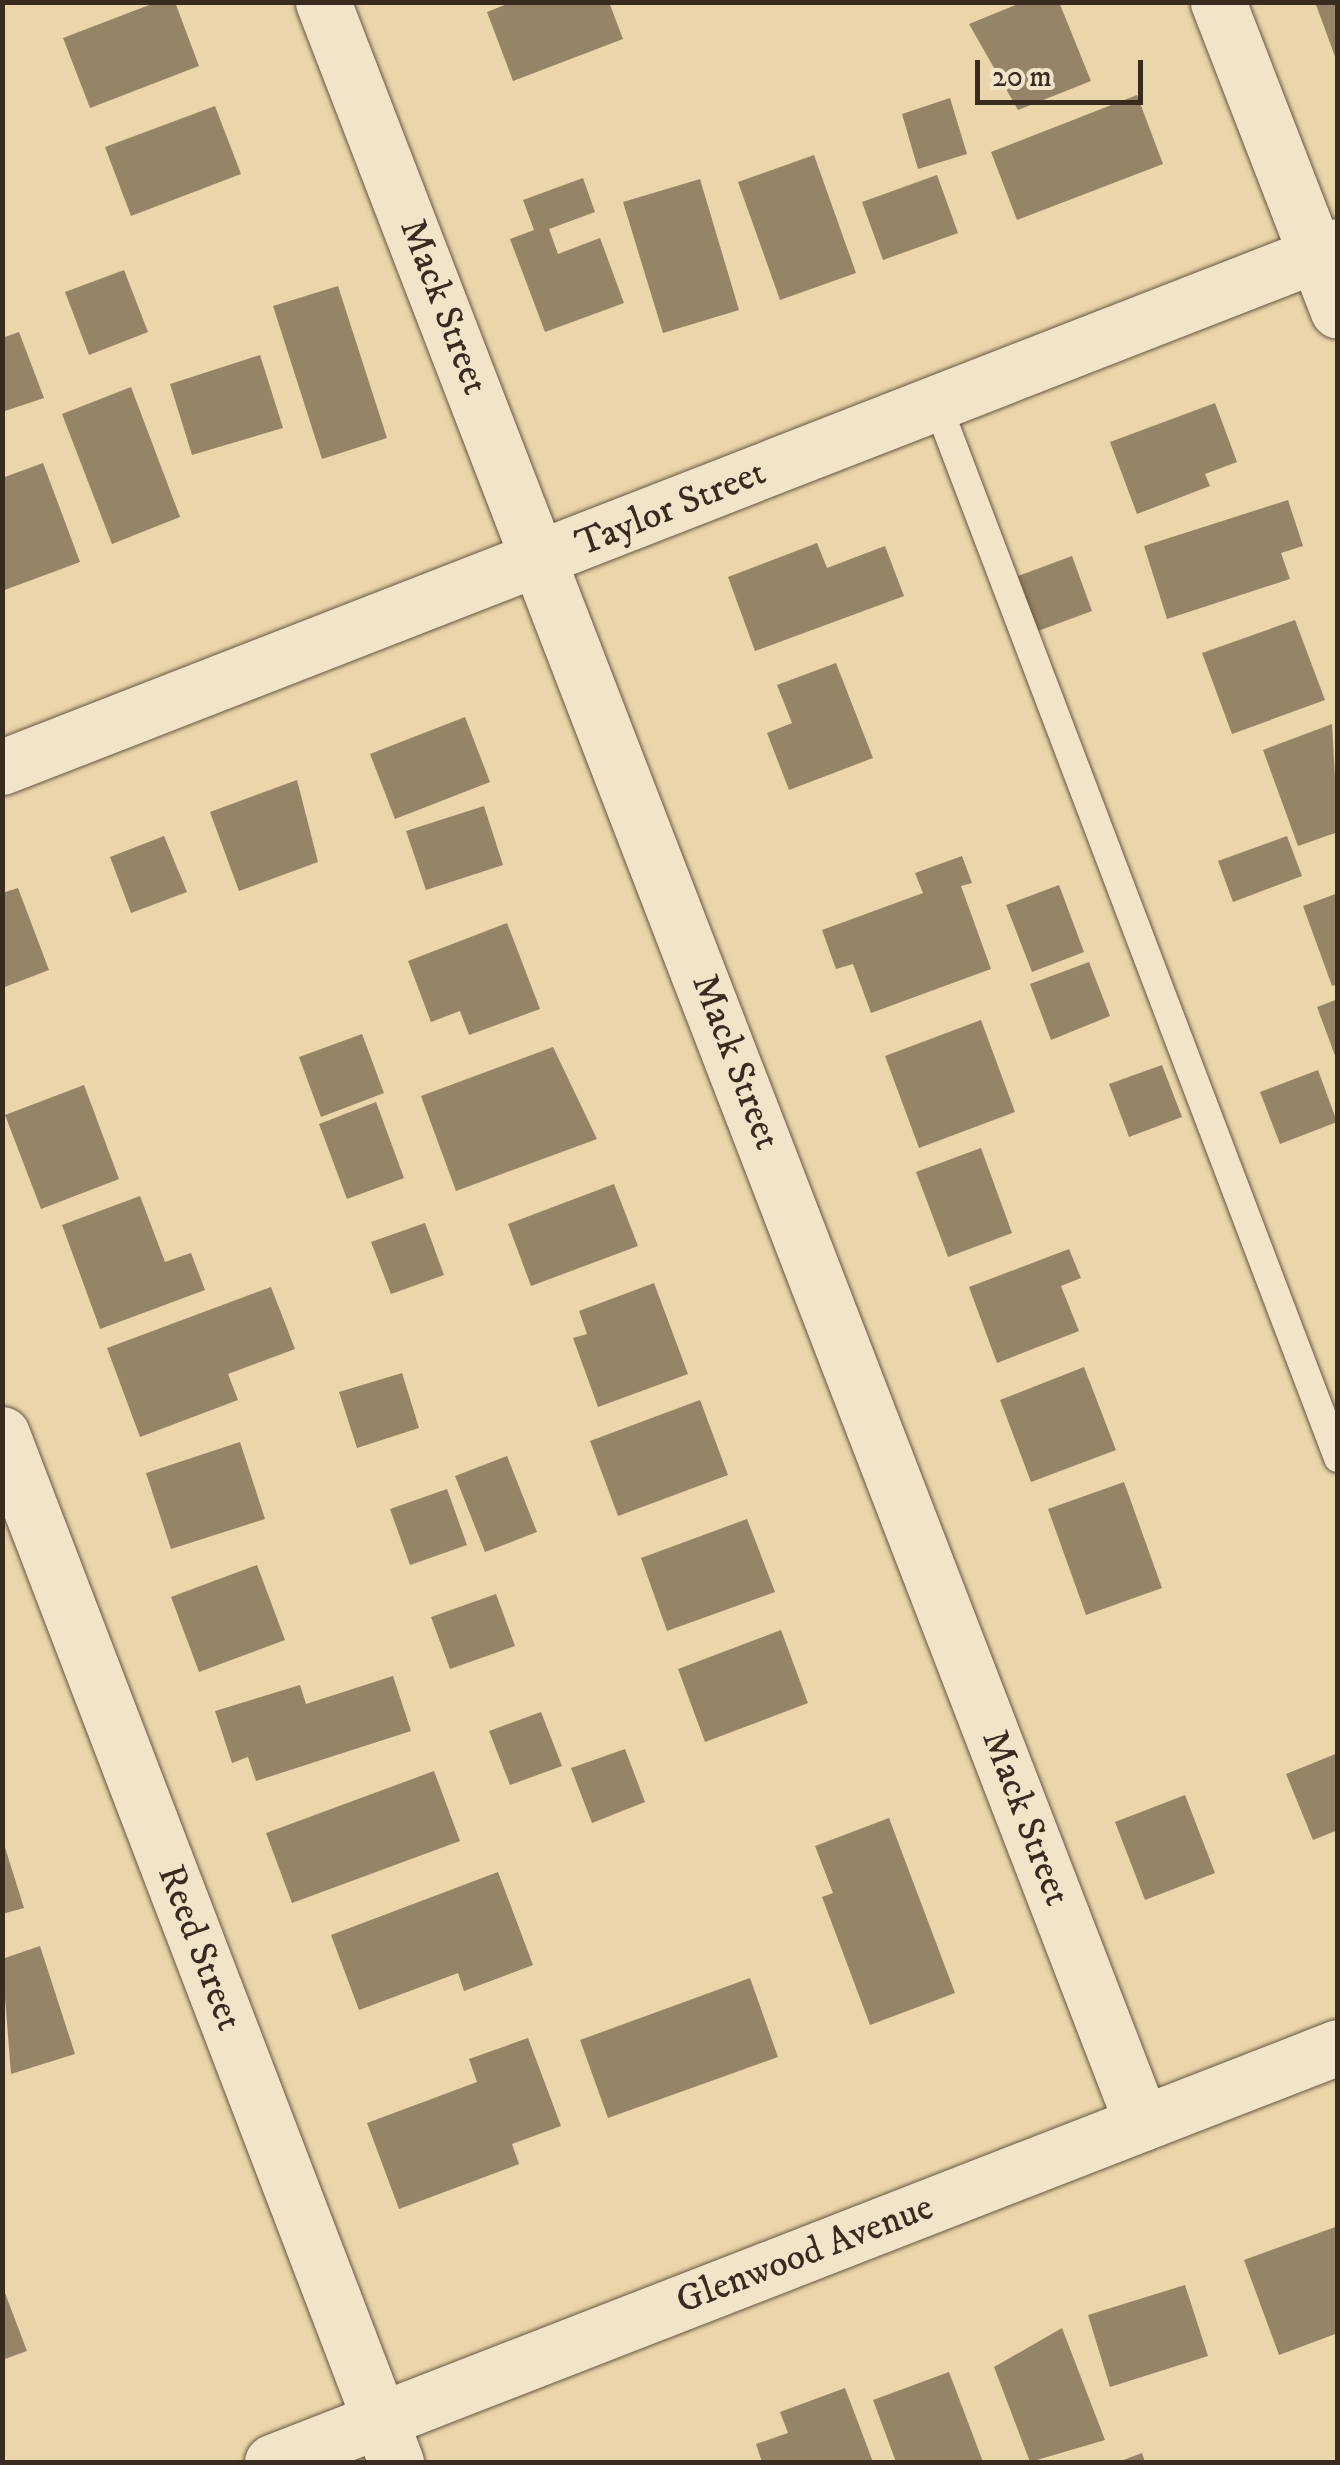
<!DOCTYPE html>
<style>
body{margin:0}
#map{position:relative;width:1340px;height:2465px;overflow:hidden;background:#ead6aa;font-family:"IM FELL DW Pica",serif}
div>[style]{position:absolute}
.building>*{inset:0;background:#968467}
.roads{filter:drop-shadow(0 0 2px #665642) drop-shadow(0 0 2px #665642)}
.service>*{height:28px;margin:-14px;padding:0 14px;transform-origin:14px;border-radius:14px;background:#f1e4c8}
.minor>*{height:55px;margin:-27.5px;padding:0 27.5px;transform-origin:27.5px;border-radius:27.5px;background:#f1e4c8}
.tertiary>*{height:55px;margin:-27.5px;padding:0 27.5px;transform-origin:27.5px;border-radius:27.5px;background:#f1e4c8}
span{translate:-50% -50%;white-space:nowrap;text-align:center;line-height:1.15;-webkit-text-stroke:8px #f1e4c8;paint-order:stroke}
.street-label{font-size:38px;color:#3a2b1f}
.frame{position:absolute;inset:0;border:5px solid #3a2b1f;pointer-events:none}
.scale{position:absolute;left:975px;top:60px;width:168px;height:45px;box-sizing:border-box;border:5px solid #3a2b1f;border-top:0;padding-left:12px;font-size:30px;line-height:35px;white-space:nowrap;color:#3a2b1f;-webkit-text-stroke:8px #f1e4c8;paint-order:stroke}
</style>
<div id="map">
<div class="building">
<i style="clip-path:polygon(157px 2px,175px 2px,199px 66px,90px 108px,63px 38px)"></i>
<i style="clip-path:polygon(512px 2px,609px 2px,623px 39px,513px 81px,487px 12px)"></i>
<i style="clip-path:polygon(1023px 2px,1059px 2px,1091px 81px,1018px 110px,969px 24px)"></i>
<i style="clip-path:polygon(1315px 2px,1338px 2px,1338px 62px,1337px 62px)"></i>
<i style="clip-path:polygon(1137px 95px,1163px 164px,1017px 220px,991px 152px)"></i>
<i style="clip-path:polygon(950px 98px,967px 154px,918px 169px,902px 114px)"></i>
<i style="clip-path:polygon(215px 106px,241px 174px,131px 216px,105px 147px)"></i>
<i style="clip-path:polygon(814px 155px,856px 273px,780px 300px,738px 182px)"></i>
<i style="clip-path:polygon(937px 175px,958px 233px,883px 260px,862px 202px)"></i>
<i style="clip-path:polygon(583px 178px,595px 212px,549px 229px,558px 254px,600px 238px,624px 303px,545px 332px,510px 239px,534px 230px,523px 200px)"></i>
<i style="clip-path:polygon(700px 179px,739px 310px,663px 333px,623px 202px)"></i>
<i style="clip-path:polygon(124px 270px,148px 332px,89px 355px,65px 292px)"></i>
<i style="clip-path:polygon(338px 286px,387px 438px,322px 459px,273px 306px)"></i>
<i style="clip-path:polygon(19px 332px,44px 398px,2px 412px,2px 338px)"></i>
<i style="clip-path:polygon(260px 355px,283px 428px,192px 455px,170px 384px)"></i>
<i style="clip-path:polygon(131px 387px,180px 517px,112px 544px,62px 414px)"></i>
<i style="clip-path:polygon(1215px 403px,1237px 462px,1205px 474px,1210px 486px,1137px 514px,1110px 442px)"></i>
<i style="clip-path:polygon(43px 463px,80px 562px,2px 591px,2px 478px)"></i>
<i style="clip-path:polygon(1288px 500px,1303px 546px,1281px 553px,1290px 579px,1167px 619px,1144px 546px)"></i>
<i style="clip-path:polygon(817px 543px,827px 568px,885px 546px,904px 596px,755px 651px,728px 577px)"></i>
<i style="clip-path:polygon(1072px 556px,1092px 611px,1038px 631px,1018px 576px)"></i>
<i style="clip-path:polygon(1295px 620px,1325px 700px,1232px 734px,1202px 653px)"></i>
<i style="clip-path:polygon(836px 663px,873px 758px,789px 790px,767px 733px,792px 723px,777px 685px)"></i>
<i style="clip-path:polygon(465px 717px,490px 782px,395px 819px,370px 754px)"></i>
<i style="clip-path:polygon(1332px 724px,1338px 832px,1298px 846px,1263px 750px)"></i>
<i style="clip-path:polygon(297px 780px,318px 862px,239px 891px,210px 812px)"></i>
<i style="clip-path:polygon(484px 806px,503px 865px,426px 890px,406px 831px)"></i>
<i style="clip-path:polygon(164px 836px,187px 892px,131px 913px,110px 857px)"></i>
<i style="clip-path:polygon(1287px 836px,1302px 876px,1233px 902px,1218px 861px)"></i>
<i style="clip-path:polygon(962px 856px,972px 883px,961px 886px,991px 969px,871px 1013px,853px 964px,836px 969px,822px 930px,923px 893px,915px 873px)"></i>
<i style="clip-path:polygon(1059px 885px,1084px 952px,1032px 972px,1006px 905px)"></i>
<i style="clip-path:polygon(18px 888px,49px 970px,2px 988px,2px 893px)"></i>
<i style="clip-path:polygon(1338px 893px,1338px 984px,1332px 986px,1303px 906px)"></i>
<i style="clip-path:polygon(507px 923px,540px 1009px,469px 1035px,460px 1011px,431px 1022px,408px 961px)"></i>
<i style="clip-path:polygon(1089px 962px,1110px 1016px,1051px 1040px,1030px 984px)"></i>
<i style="clip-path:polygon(1338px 999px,1338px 1061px,1337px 1061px,1317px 1007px)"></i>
<i style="clip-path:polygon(981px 1020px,1015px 1112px,919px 1148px,885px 1056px)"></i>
<i style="clip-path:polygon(362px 1034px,384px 1093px,321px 1117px,299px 1057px)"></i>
<i style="clip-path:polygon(553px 1047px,597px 1139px,456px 1191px,421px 1096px)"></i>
<i style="clip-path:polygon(1162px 1065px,1182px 1117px,1129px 1137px,1109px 1084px)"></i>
<i style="clip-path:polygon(1318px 1070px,1337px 1122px,1280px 1144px,1260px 1092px)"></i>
<i style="clip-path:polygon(84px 1085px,119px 1179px,41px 1209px,5px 1115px)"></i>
<i style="clip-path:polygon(376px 1102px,404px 1178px,347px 1199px,319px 1124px)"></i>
<i style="clip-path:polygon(981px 1148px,1012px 1233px,948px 1257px,916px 1172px)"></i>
<i style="clip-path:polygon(614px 1184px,638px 1246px,531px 1286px,508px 1224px)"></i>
<i style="clip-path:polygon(140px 1196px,165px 1262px,191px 1253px,205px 1290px,100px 1329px,62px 1225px)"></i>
<i style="clip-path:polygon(425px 1223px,444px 1275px,391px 1294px,371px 1242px)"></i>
<i style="clip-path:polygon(1069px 1249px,1081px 1278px,1061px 1286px,1079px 1331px,997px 1363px,969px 1287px)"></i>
<i style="clip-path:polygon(654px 1283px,688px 1374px,598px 1407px,573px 1338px,587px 1334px,579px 1311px)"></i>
<i style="clip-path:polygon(271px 1287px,295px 1349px,228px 1374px,238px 1400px,140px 1437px,107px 1348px)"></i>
<i style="clip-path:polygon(1084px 1367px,1116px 1450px,1031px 1482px,1000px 1400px)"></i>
<i style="clip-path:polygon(402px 1373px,419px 1428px,357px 1448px,339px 1392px)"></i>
<i style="clip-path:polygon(700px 1400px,728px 1475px,618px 1516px,590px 1441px)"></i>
<i style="clip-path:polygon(240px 1442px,265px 1519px,171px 1549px,146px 1473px)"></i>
<i style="clip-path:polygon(507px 1456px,537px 1532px,485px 1552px,455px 1476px)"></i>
<i style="clip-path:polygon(1124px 1482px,1162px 1588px,1086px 1615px,1048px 1509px)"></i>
<i style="clip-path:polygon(447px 1489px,467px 1545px,410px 1565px,390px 1509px)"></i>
<i style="clip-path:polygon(747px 1519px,775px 1592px,667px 1631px,641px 1558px)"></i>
<i style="clip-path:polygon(257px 1565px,285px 1640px,199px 1672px,171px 1597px)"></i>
<i style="clip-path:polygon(496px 1594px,515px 1646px,450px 1669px,431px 1617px)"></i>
<i style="clip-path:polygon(781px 1630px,808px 1703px,705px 1742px,678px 1669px)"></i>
<i style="clip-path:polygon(393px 1676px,411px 1731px,256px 1781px,248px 1757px,232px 1763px,215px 1711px,300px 1685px,306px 1704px)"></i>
<i style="clip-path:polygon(541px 1712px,562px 1766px,510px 1785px,489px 1731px)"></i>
<i style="clip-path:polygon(625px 1749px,645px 1802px,592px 1823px,571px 1768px)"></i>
<i style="clip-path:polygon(1338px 1753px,1338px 1830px,1313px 1840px,1286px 1774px)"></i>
<i style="clip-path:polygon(434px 1771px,460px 1841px,292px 1903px,266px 1833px)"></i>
<i style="clip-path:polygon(1185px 1795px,1215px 1873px,1145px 1900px,1115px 1822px)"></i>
<i style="clip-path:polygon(889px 1818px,955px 1993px,870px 2025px,822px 1897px,833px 1893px,815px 1846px)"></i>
<i style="clip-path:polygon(3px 1841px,24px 1908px,2px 1914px,2px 1842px)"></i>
<i style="clip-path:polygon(498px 1872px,533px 1965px,464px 1991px,458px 1973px,359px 2010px,331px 1935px)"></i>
<i style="clip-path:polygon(40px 1946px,75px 2054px,11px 2074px,2px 1959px)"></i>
<i style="clip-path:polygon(750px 1978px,778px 2057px,608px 2118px,580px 2040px)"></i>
<i style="clip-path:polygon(528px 2038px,561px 2126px,512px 2144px,519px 2164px,399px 2209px,367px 2123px,477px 2082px,469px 2059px)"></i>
<i style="clip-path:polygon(1338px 2226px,1338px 2333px,1279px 2355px,1244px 2260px)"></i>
<i style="clip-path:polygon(2px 2285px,27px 2351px,2px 2360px)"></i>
<i style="clip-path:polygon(1185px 2285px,1208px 2356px,1110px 2387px,1088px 2315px)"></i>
<i style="clip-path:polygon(1062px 2328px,1105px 2440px,1030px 2462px,994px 2367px)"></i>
<i style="clip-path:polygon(949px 2372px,983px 2462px,896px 2462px,873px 2400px)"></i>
<i style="clip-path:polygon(845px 2388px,873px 2462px,762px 2462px,756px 2444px,788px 2433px,780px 2412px)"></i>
<i style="clip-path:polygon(1142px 2453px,1145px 2462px,1118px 2462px)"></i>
</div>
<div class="roads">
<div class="service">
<i style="left:937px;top:404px;width:1128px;rotate:69.17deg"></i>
</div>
<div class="minor">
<i style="left:323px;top:2px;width:2274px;rotate:68.89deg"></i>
<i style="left:1218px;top:2px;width:331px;rotate:68.8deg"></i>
<i style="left:2px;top:767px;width:1434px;rotate:-21.3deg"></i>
</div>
<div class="tertiary">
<i style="left:2px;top:1434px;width:1101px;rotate:69.03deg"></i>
<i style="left:272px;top:2462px;width:1144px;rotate:-21.27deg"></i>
</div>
</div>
<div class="street-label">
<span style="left:443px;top:307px;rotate:69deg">Mack Street</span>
<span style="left:671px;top:509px;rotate:-22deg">Taylor Street</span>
<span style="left:735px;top:1062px;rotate:69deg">Mack Street</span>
<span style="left:1025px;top:1818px;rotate:69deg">Mack Street</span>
<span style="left:199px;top:1948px;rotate:69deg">Reed Street</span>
<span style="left:805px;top:2255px;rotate:-21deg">Glenwood Avenue</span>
</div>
<div class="frame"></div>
<div class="scale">20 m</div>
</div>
